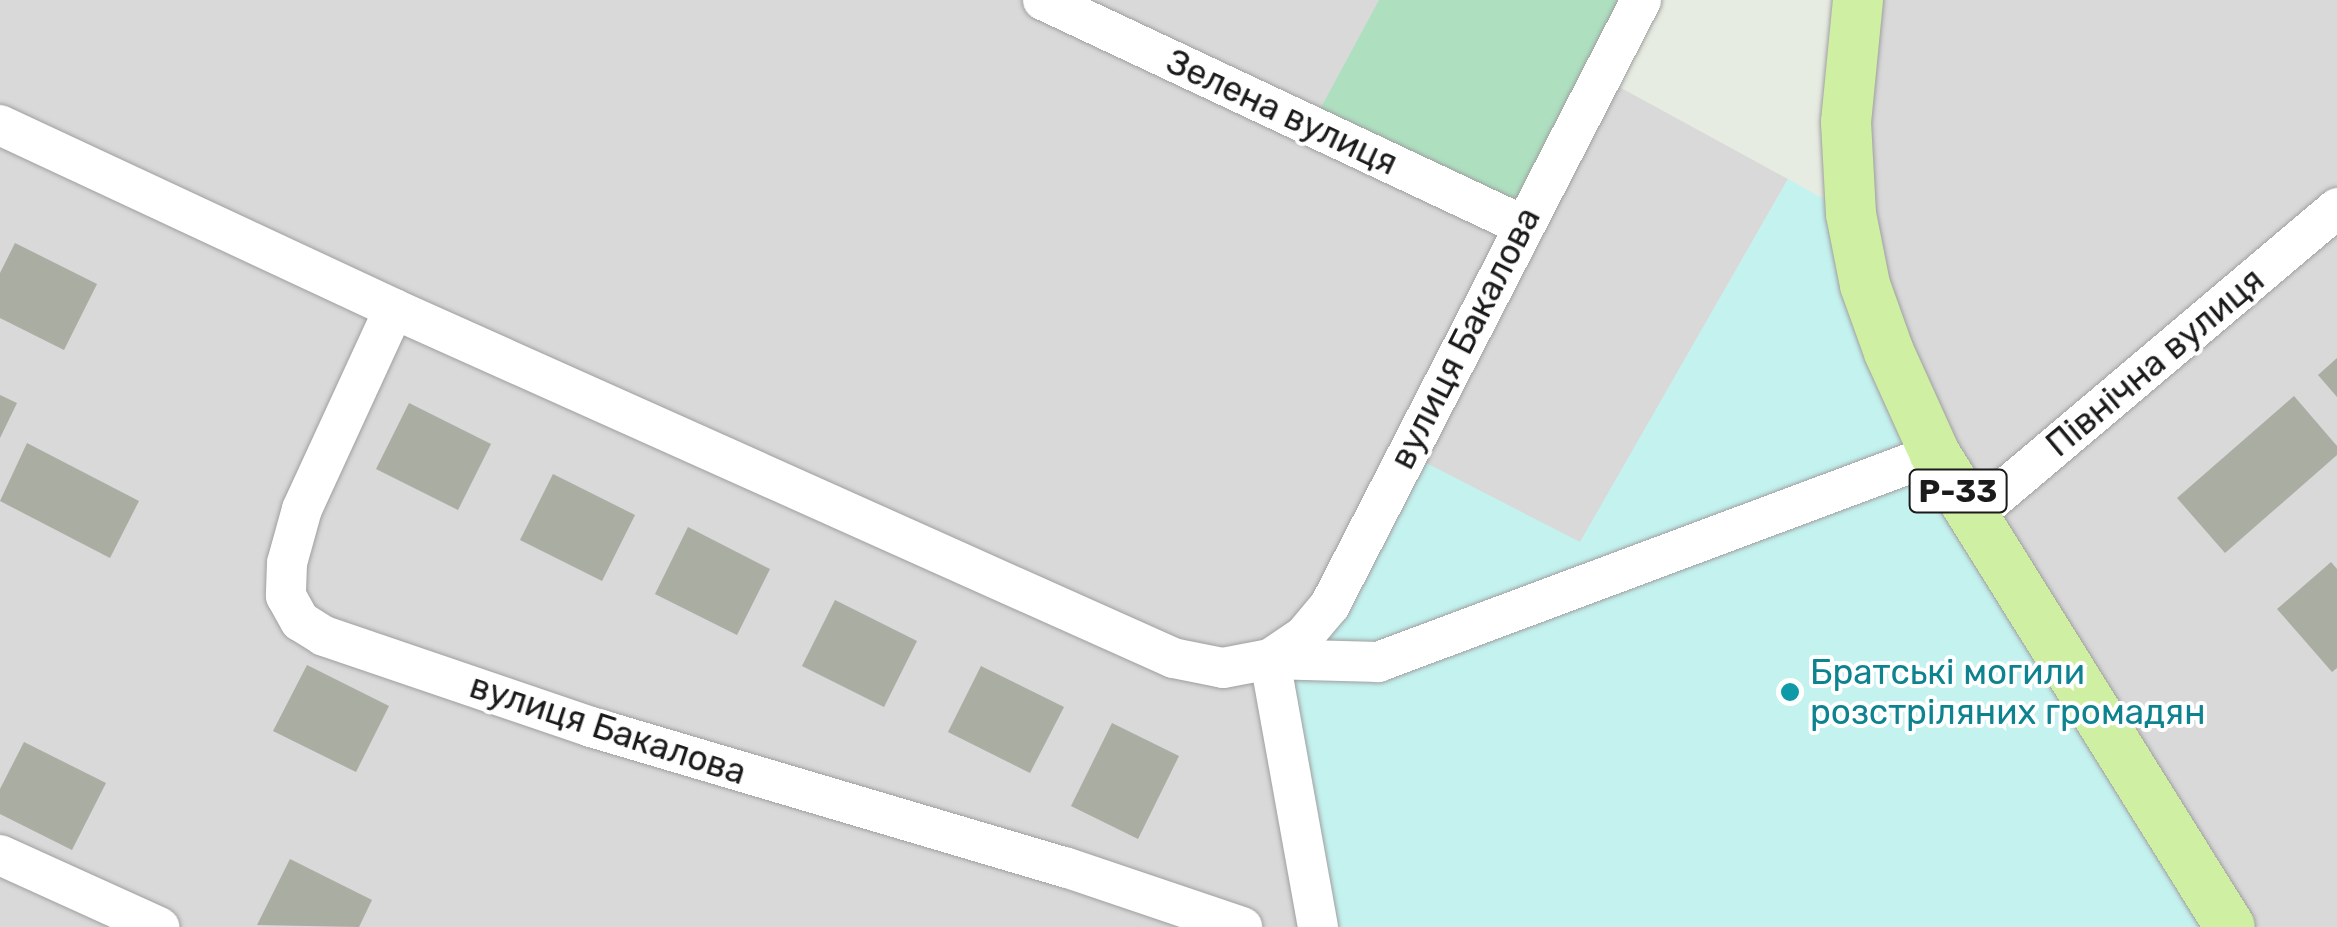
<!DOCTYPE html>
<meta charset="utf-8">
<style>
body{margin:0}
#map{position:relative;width:2337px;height:927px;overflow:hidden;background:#e7ece2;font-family:Rubik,sans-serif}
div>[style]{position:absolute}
.residential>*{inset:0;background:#d9d9d9}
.grass>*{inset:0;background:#aee0c0}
.park>*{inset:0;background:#c3f2ef}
.building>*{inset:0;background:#a9ada2}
.roads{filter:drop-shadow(0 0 2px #9f9f9f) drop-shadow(0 0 2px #9f9f9f)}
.minor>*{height:40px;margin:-20px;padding:0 20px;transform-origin:20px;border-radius:20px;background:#fff}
.major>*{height:50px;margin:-25px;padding:0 25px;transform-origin:25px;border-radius:25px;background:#cff0a3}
.dots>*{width:28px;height:28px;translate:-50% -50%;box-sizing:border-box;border:5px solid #fff;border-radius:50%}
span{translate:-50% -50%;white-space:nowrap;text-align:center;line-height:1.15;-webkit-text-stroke:8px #fff;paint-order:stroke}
.shield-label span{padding:2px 8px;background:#fff;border:2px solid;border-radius:8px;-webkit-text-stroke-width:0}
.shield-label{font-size:32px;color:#1b1b1b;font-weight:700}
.street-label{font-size:35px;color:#1b1b1b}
.culture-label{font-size:35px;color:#0d838f}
.left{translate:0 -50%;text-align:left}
</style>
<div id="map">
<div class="residential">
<i style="clip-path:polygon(0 0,1641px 0,1601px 77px,1788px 179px,1580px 543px,1318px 927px,0 927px)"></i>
<i style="clip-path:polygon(1858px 0,2337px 0,2337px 927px,2230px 927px,1889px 352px,1853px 31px)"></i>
</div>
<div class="grass">
<i style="clip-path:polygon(1379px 0,1641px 0,1522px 225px,1311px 126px)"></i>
</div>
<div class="park">
<i style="clip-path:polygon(1788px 179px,1851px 214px,1865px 285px,2230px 927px,1318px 927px,1270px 659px,1407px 453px,1580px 542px)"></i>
</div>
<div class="building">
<i style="clip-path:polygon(15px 243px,97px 284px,64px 350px,0 318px,0 273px)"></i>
<i style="clip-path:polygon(2337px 358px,2337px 397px,2318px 375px)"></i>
<i style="clip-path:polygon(0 395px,17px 403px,0 438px)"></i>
<i style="clip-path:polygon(2294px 396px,2337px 446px,2337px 455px,2225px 553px,2177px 498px)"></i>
<i style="clip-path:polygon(409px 403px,491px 444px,458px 510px,376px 469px)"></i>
<i style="clip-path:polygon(27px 443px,139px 501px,110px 558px,0 501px)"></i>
<i style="clip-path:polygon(553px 474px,635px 515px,602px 581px,520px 540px)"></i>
<i style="clip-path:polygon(688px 527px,770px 569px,737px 635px,655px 594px)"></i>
<i style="clip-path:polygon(2331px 562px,2337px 569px,2337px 668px,2332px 672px,2277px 609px)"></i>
<i style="clip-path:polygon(835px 600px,917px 641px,884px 707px,802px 666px)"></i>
<i style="clip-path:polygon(307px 665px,389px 706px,356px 772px,273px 731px)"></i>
<i style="clip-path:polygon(981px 666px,1064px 707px,1030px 773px,948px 732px)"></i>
<i style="clip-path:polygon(1112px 723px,1179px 756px,1138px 839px,1071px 806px)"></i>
<i style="clip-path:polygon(24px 742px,106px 783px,72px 850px,0 814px,0 789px)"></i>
<i style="clip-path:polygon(290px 859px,372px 900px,359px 927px,257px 925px)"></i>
</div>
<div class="roads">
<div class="minor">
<i style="left:1043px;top:0;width:529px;rotate:25.16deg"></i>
<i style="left:0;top:125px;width:435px;rotate:25deg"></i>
<i style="left:394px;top:309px;width:854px;rotate:24.13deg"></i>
<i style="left:1173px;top:658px;width:51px;rotate:11.3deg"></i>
<i style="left:1223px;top:668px;width:48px;rotate:-10.8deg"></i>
<i style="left:1270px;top:659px;width:41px;rotate:-34.1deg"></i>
<i style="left:1304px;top:636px;width:40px;rotate:-50deg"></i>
<i style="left:1330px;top:605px;width:680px;rotate:-62.79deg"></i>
<i style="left:394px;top:309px;width:220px;rotate:114.7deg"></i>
<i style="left:302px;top:509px;width:56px;rotate:105.5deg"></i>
<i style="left:287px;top:563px;width:33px;rotate:92deg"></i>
<i style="left:286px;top:596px;width:29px;rotate:61deg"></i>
<i style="left:300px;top:621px;width:28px;rotate:32deg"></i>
<i style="left:324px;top:636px;width:282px;rotate:18.8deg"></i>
<i style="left:591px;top:727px;width:494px;rotate:16.5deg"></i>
<i style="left:1065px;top:867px;width:187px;rotate:18.7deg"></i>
<i style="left:1973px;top:516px;width:477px;rotate:-40.2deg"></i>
<i style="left:0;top:855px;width:175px;rotate:24.4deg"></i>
<i style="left:1318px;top:927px;width:272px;rotate:-100.2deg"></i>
<i style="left:1270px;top:659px;width:108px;rotate:1.6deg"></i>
<i style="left:1378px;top:662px;width:595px;rotate:-20.48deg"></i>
</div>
<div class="major">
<i style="left:1858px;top:0;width:123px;rotate:95.6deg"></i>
<i style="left:1846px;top:122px;width:92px;rotate:86.9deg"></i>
<i style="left:1851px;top:214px;width:72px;rotate:78.8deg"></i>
<i style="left:1865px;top:285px;width:71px;rotate:70.3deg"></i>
<i style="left:1889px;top:352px;width:112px;rotate:65.7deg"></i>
<i style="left:1935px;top:454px;width:557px;rotate:58.05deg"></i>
</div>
</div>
<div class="dots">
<i style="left:1790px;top:692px;background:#0f9aa8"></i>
</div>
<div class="shield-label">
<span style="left:1958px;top:491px">Р-33</span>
</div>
<div class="street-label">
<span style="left:1282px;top:112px;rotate:25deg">Зелена вулиця</span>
<span style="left:1465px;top:338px;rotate:-63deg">вулиця Бакалова</span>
<span style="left:2155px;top:362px;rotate:-40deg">Північна вулиця</span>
<span style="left:608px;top:729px;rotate:18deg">вулиця Бакалова</span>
</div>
<div class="culture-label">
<span class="left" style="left:1810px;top:692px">Братські могили<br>розстріляних громадян</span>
</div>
</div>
